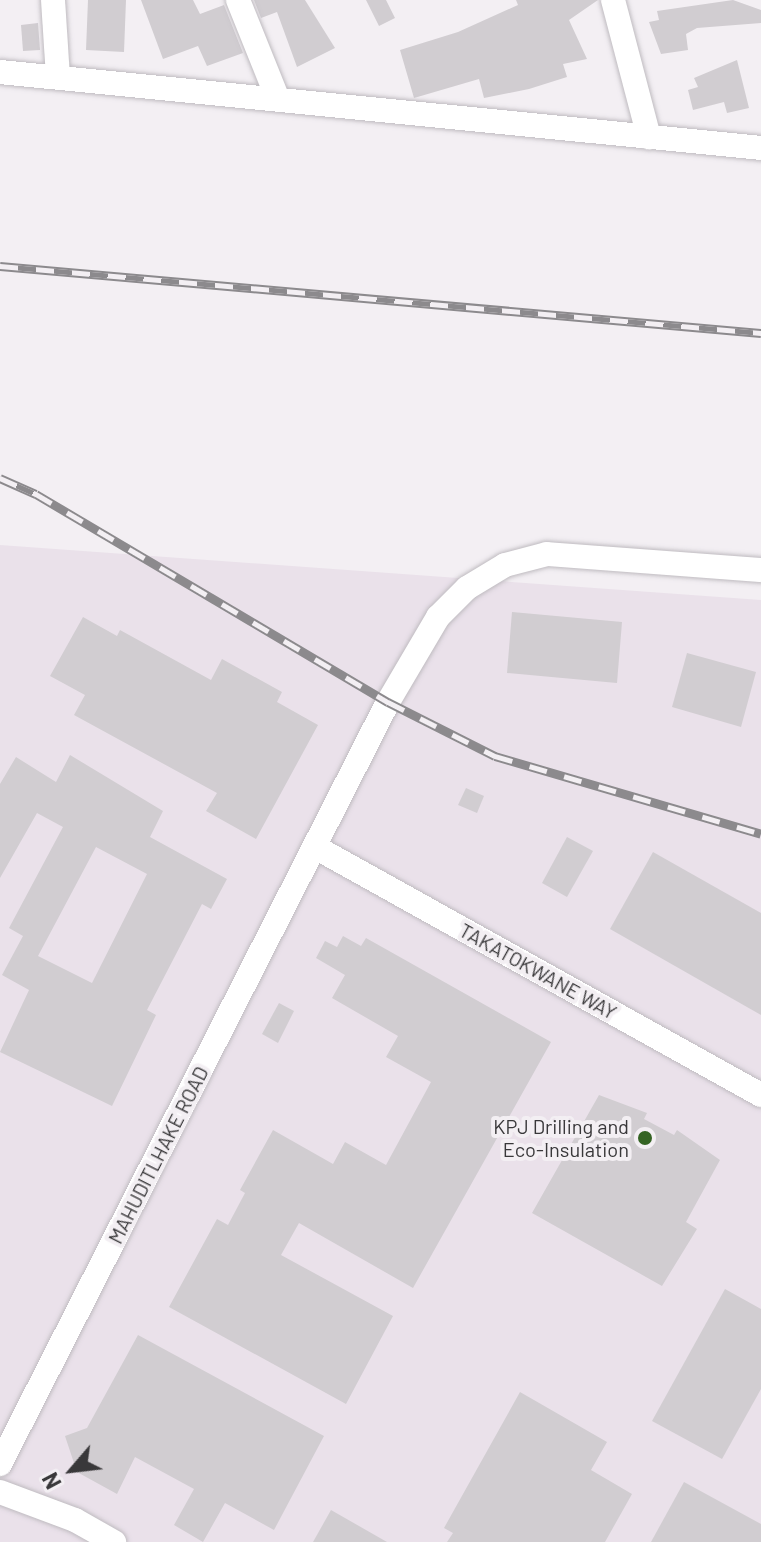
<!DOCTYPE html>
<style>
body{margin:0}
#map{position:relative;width:761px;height:1542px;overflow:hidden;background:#f3eff3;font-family:Barlow,sans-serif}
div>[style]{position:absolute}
.built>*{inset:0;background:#eae1ea}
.building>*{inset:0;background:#d1cdd1}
.roads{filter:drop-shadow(0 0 2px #bfbbc0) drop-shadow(0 0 2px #bfbbc0)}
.street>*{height:24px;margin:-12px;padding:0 12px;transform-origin:12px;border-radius:12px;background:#fff}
.rail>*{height:9px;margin-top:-4.5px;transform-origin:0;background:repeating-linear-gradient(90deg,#f3eff3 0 18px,#8c8a8d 0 36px);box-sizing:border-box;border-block:2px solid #8c8a8d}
.dots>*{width:22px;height:22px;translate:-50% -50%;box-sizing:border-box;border:4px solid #f3eff3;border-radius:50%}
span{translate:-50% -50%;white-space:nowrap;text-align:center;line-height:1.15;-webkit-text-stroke:8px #f3eff3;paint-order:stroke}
.street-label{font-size:20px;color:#39383a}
.poi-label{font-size:20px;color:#39383a}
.right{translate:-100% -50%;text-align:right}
.north{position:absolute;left:32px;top:1430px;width:80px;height:80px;-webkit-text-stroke:6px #f3eff3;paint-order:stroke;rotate:242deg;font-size:22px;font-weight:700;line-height:32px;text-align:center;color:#39383a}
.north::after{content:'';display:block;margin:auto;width:28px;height:36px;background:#39383a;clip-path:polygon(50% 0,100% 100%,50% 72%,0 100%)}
</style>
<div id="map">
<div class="built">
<i style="clip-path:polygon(0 545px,761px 600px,761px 1542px,0 1542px)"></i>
</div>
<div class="building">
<i style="clip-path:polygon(88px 0,126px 0,124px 52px,86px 50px)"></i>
<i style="clip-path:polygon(141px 0,193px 0,200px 14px,224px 5px,243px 53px,207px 66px,198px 46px,163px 59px)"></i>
<i style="clip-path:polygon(254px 0,305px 0,335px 48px,297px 67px,277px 12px,261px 18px)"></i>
<i style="clip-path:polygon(366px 0,386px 0,395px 18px,379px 26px)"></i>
<i style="clip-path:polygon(516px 0,598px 0,569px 20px,587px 59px,563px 64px,567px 77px,529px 89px,484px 98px,479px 79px,414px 98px,400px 50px,458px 32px,518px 5px)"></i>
<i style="clip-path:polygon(733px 0,761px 10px,761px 23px,697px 28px,686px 34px,688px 50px,661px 54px,649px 22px,659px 20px,657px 11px)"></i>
<i style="clip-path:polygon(38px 23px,40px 50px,23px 51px,21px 25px)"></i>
<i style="clip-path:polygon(737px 60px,749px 108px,727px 113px,724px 102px,693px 110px,688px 90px,698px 87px,694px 78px)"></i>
<i style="clip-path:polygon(512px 612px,622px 622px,617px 683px,507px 673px)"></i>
<i style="clip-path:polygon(83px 617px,117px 636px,120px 630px,211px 680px,222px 659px,282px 692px,277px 702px,318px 725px,256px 839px,206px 811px,217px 793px,74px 715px,85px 695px,50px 676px)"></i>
<i style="clip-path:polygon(687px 653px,756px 672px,741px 727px,672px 707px)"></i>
<i style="clip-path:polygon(evenodd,70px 755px,163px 811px,150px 837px,227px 879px,211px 909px,202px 904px,147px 1010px,156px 1015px,112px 1106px,0 1052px,29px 990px,2px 975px,23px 936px,9px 928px,63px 827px,37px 813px,0 878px,0 784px,16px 757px,56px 782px,70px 755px,96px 847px,147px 874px,92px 983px,38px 956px,96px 847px)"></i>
<i style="clip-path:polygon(466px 788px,484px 796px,477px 813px,458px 805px)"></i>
<i style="clip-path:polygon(567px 837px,593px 851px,567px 897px,542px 883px)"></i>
<i style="clip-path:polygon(653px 852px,761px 913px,761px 1015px,610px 929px)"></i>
<i style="clip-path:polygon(343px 936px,361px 946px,366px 938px,551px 1042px,413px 1288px,299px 1223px,281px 1255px,393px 1316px,346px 1404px,169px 1307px,217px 1219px,228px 1225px,245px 1193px,240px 1190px,273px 1130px,333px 1164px,345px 1142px,386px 1165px,431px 1082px,386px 1057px,398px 1036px,332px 998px,345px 975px,316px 958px,325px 941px,337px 947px)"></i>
<i style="clip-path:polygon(279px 1003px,294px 1011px,278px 1043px,262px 1034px)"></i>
<i style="clip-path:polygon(599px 1095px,647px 1113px,644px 1119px,674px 1135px,677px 1130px,720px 1160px,686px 1222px,697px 1229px,662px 1286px,532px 1213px)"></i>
<i style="clip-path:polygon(725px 1289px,761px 1309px,761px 1389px,722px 1459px,652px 1421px)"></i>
<i style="clip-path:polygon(138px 1335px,324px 1436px,274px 1530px,225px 1503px,203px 1542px,174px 1525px,194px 1489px,135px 1457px,117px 1494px,77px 1472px,65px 1436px,87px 1428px)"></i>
<i style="clip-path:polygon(520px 1392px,607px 1442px,591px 1470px,632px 1494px,605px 1542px,447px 1542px,453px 1533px,444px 1528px)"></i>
<i style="clip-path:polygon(684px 1482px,761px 1524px,761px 1542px,651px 1542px)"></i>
<i style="clip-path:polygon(331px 1510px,387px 1542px,313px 1542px)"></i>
</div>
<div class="roads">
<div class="street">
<i style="left:53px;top:0;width:77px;rotate:86.3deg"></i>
<i style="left:238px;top:0;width:105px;rotate:68.1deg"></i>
<i style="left:613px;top:0;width:142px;rotate:75.3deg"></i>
<i style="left:0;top:72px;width:765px;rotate:5.7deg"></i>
<i style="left:315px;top:847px;width:510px;rotate:29.08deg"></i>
<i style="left:0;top:1464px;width:855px;rotate:-63.02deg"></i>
<i style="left:388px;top:702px;width:99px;rotate:-59.5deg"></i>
<i style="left:438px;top:617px;width:41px;rotate:-45deg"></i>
<i style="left:467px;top:588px;width:44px;rotate:-31.2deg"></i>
<i style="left:505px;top:565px;width:43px;rotate:-14.7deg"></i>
<i style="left:547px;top:554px;width:215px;rotate:4.3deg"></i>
<i style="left:0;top:1492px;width:80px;rotate:20.5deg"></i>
<i style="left:75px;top:1520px;width:45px;rotate:29.4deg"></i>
</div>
</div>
<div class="rail">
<i style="left:0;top:266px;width:764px;rotate:5.03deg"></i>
<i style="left:0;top:478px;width:39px;rotate:24deg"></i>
<i style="left:36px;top:494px;width:409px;rotate:30.6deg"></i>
<i style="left:388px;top:702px;width:120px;rotate:26.8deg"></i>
<i style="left:495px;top:756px;width:277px;rotate:16.3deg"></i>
</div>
<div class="dots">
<i style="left:645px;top:1138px;background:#346323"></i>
</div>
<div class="street-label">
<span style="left:538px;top:971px;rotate:29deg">TAKATOKWANE WAY</span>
<span style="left:158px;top:1155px;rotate:-63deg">MAHUDITLHAKE ROAD</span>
</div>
<div class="poi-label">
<span class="right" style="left:629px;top:1138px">KPJ Drilling and<br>Eco-Insulation</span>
</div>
<div class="north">N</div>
</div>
